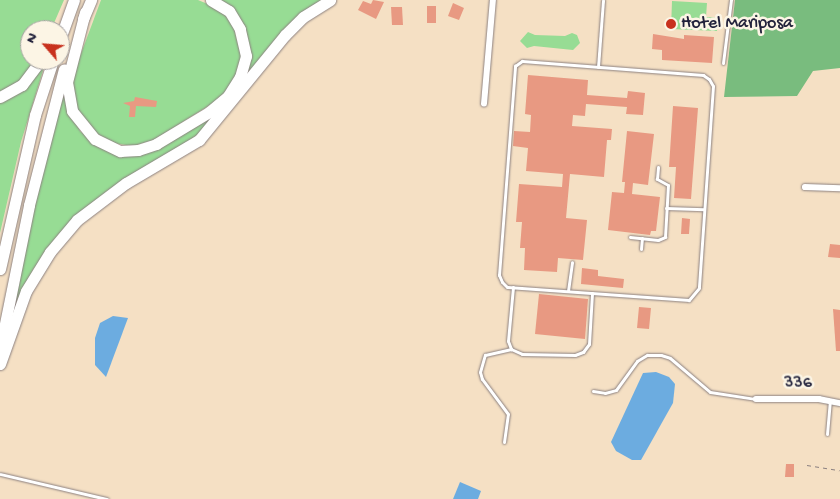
<!DOCTYPE html>
<style>
body{margin:0}
#map{position:relative;width:840px;height:499px;overflow:hidden;background:#f5e0c4;font-family:"Gochi Hand",sans-serif}
div>[style]{position:absolute}
.green>*{inset:0;background:#97dc94}
.forest>*{inset:0;background:#79bc7e}
.water>*{inset:0;background:#6cace0}
.building>*{inset:0;background:#e89982}
.path>*{height:1px;margin-top:-0.5px;transform-origin:0;background:repeating-linear-gradient(90deg,#8c8180 0 4px,transparent 0 8px)}
.roads{filter:drop-shadow(0 0 1px #8c8180) drop-shadow(0 0 1px #8c8180)}
.lane>*{height:3px;margin:-1.5px;padding:0 1.5px;transform-origin:1.5px;border-radius:1.5px;background:#fff}
.street>*{height:5.5px;margin:-2.75px;padding:0 2.75px;transform-origin:2.75px;border-radius:2.75px;background:#fff}
.highway>*{height:11px;margin:-5.5px;padding:0 5.5px;transform-origin:5.5px;border-radius:5.5px;background:#fff}
.dots>*{width:14px;height:14px;translate:-50% -50%;box-sizing:border-box;border:2px solid #fcf5e5;border-radius:50%}
span{translate:-50% -50%;white-space:nowrap;text-align:center;line-height:1.15;-webkit-text-stroke:5px #fcf5e5;paint-order:stroke}
.poi-label{font-size:18px;color:#22223b}
.left{translate:0 -50%;text-align:left}
.street-label{font-size:18px;color:#22223b}
.north{position:absolute;left:20px;top:20px;width:50px;height:50px;box-sizing:border-box;background:#fcf5e5;border:1px solid #a5a1a1;border-radius:50%;rotate:297deg;font-size:14px;font-weight:700;line-height:20px;text-align:center;color:#22223b}
.north::after{content:'';display:block;margin:auto;width:18px;height:22px;background:#c8321e;clip-path:polygon(50% 0,100% 100%,50% 72%,0 100%)}
</style>
<div id="map">
<div class="green">
<i style="clip-path:polygon(0 0,64px 0,51px 30px,30px 30px,30px 60px,37px 60px,19px 83px,0 93px)"></i>
<i style="clip-path:polygon(101px 0,198px 0,222px 10px,233px 24px,242px 60px,233px 83px,221px 98px,154px 140px,133px 146px,105px 142px,77px 114px,72px 95px,73px 75px)"></i>
<i style="clip-path:polygon(218px 0,323px 0,202px 131px,176px 151px,128px 179px,34px 268px,15px 304px,28px 232px,63px 92px,80px 131px,99px 147px,120px 155px,217px 109px,248px 55px)"></i>
<i style="clip-path:polygon(672px 1px,707px 3px,706px 17px,718px 18px,717px 31px,671px 29px)"></i>
<i style="clip-path:polygon(528px 32px,535px 35px,565px 36px,572px 33px,577px 35px,580px 43px,573px 50px,534px 46px,527px 48px,520px 41px)"></i>
<i style="clip-path:polygon(45px 64px,21px 142px,0 233px,0 100px)"></i>
</div>
<div class="forest">
<i style="clip-path:polygon(735px 0,840px 0,840px 68px,813px 71px,797px 96px,724px 97px)"></i>
</div>
<div class="water">
<i style="clip-path:polygon(113px 316px,128px 318px,106px 377px,95px 365px,95px 338px,100px 323px)"></i>
<i style="clip-path:polygon(656px 372px,669px 377px,675px 384px,673px 403px,641px 460px,632px 460px,616px 451px,611px 442px,643px 373px)"></i>
<i style="clip-path:polygon(460px 482px,481px 491px,478px 499px,453px 499px)"></i>
</div>
<div class="building">
<i style="clip-path:polygon(373px 0,384px 2px,376px 19px,358px 10px,363px 1px,371px 4px)"></i>
<i style="clip-path:polygon(453px 3px,464px 8px,459px 20px,448px 16px)"></i>
<i style="clip-path:polygon(427px 6px,436px 6px,436px 23px,427px 23px)"></i>
<i style="clip-path:polygon(391px 7px,402px 7px,403px 25px,392px 25px)"></i>
<i style="clip-path:polygon(653px 34px,684px 39px,684px 35px,714px 37px,712px 63px,662px 60px,662px 50px,652px 49px)"></i>
<i style="clip-path:polygon(528px 75px,588px 80px,587px 95px,627px 98px,628px 91px,645px 93px,643px 115px,626px 114px,627px 107px,586px 104px,585px 116px,573px 115px,572px 126px,612px 129px,611px 140px,607px 140px,604px 177px,570px 174px,566px 218px,587px 220px,583px 260px,558px 258px,557px 272px,524px 270px,525px 248px,520px 248px,522px 222px,516px 222px,519px 184px,562px 187px,563px 174px,526px 171px,528px 148px,513px 146px,514px 131px,530px 132px,531px 115px,525px 114px)"></i>
<i style="clip-path:polygon(135px 97px,157px 101px,156px 107px,136px 106px,135px 117px,129px 117px,130px 106px,123px 103px,134px 101px)"></i>
<i style="clip-path:polygon(673px 106px,698px 108px,691px 199px,674px 198px,676px 167px,669px 167px)"></i>
<i style="clip-path:polygon(627px 131px,654px 134px,648px 185px,633px 183px,632px 194px,660px 197px,656px 231px,651px 231px,650px 235px,608px 230px,612px 192px,624px 193px,625px 182px,622px 182px)"></i>
<i style="clip-path:polygon(682px 218px,690px 219px,689px 234px,681px 234px)"></i>
<i style="clip-path:polygon(830px 244px,840px 245px,840px 258px,828px 257px)"></i>
<i style="clip-path:polygon(582px 268px,598px 270px,598px 276px,624px 279px,623px 288px,581px 284px)"></i>
<i style="clip-path:polygon(539px 294px,588px 299px,585px 339px,535px 334px)"></i>
<i style="clip-path:polygon(639px 307px,651px 308px,649px 329px,637px 328px)"></i>
<i style="clip-path:polygon(833px 309px,840px 310px,840px 351px,836px 351px)"></i>
<i style="clip-path:polygon(786px 464px,794px 464px,794px 477px,785px 477px)"></i>
</div>
<div class="path">
<i style="left:807px;top:465px;width:33px;rotate:9deg"></i>
</div>
<div class="roads">
<div class="lane">
<i style="left:522px;top:61px;width:182px;rotate:4.4deg"></i>
<i style="left:703px;top:75px;width:7px;rotate:34deg"></i>
<i style="left:709px;top:79px;width:8px;rotate:60deg"></i>
<i style="left:713px;top:86px;width:202px;rotate:94deg"></i>
<i style="left:699px;top:288px;width:16px;rotate:130deg"></i>
<i style="left:689px;top:300px;width:182px;rotate:-175.9deg"></i>
<i style="left:507px;top:287px;width:7px;rotate:-135deg"></i>
<i style="left:502px;top:282px;width:8px;rotate:-113deg"></i>
<i style="left:499px;top:275px;width:210px;rotate:-85.6deg"></i>
<i style="left:515px;top:66px;width:9px;rotate:-36deg"></i>
<i style="left:723px;top:63px;width:64px;rotate:-82.8deg"></i>
<i style="left:598px;top:67px;width:67px;rotate:-85.7deg"></i>
<i style="left:666px;top:208px;width:38px;rotate:2deg"></i>
<i style="left:630px;top:237px;width:28px;rotate:6deg"></i>
<i style="left:658px;top:240px;width:8px;rotate:-23deg"></i>
<i style="left:665px;top:237px;width:52px;rotate:-86.7deg"></i>
<i style="left:668px;top:185px;width:13px;rotate:-151deg"></i>
<i style="left:657px;top:179px;width:12px;rotate:-85deg"></i>
<i style="left:641px;top:249px;width:11px;rotate:-85deg"></i>
<i style="left:513px;top:287px;width:54px;rotate:95.3deg"></i>
<i style="left:508px;top:341px;width:9px;rotate:69deg"></i>
<i style="left:511px;top:349px;width:12px;rotate:24deg"></i>
<i style="left:522px;top:354px;width:53px;rotate:1.1deg"></i>
<i style="left:575px;top:355px;width:9px;rotate:-21deg"></i>
<i style="left:583px;top:352px;width:10px;rotate:-53deg"></i>
<i style="left:589px;top:344px;width:51px;rotate:-86.6deg"></i>
<i style="left:568px;top:291px;width:29px;rotate:-82deg"></i>
<i style="left:593px;top:391px;width:12px;rotate:9deg"></i>
<i style="left:605px;top:393px;width:11px;rotate:-15deg"></i>
<i style="left:616px;top:390px;width:36px;rotate:-54deg"></i>
<i style="left:637px;top:361px;width:12px;rotate:-31deg"></i>
<i style="left:647px;top:355px;width:14px"></i>
<i style="left:661px;top:355px;width:9px;rotate:18deg"></i>
<i style="left:670px;top:358px;width:52px;rotate:40.4deg"></i>
<i style="left:710px;top:392px;width:47px;rotate:8.7deg"></i>
<i style="left:827px;top:434px;width:33px;rotate:-85deg"></i>
<i style="left:504px;top:442px;width:28px;rotate:-82deg"></i>
<i style="left:508px;top:414px;width:44px;rotate:-126.6deg"></i>
<i style="left:482px;top:379px;width:7px;rotate:-106deg"></i>
<i style="left:480px;top:372px;width:18px;rotate:-74deg"></i>
<i style="left:485px;top:355px;width:27px;rotate:-13deg"></i>
<i style="left:0;top:474px;width:110px;rotate:13.2deg"></i>
</div>
<div class="street">
<i style="left:484px;top:104px;width:104px;rotate:-85.1deg"></i>
<i style="left:805px;top:187px;width:35px;rotate:2deg"></i>
<i style="left:756px;top:399px;width:63px"></i>
<i style="left:819px;top:399px;width:21px;rotate:11deg"></i>
</div>
<div class="highway">
<i style="left:85px;top:12px;width:72px;rotate:104.4deg"></i>
<i style="left:67px;top:82px;width:29px;rotate:80deg"></i>
<i style="left:72px;top:111px;width:36px;rotate:51deg"></i>
<i style="left:95px;top:139px;width:28px;rotate:26deg"></i>
<i style="left:120px;top:151px;width:18px;rotate:-3deg"></i>
<i style="left:138px;top:150px;width:19px;rotate:-18deg"></i>
<i style="left:156px;top:144px;width:62px;rotate:-31.1deg"></i>
<i style="left:209px;top:112px;width:25px;rotate:-40deg"></i>
<i style="left:228px;top:96px;width:22px;rotate:-58deg"></i>
<i style="left:240px;top:77px;width:22px;rotate:-74deg"></i>
<i style="left:246px;top:56px;width:28px;rotate:-103deg"></i>
<i style="left:240px;top:29px;width:21px;rotate:-121deg"></i>
<i style="left:229px;top:11px;width:21px;rotate:-149deg"></i>
<i style="left:83px;top:19px;width:21px;rotate:-67deg"></i>
<i style="left:60px;top:39px;width:41px;rotate:-70.3deg"></i>
<i style="left:0;top:97px;width:25px;rotate:-29deg"></i>
<i style="left:22px;top:85px;width:31px;rotate:-53deg"></i>
<i style="left:0;top:269px;width:158px;rotate:-77.2deg"></i>
<i style="left:35px;top:115px;width:58px;rotate:-71.9deg"></i>
<i style="left:0;top:348px;width:146px;rotate:-78.5deg"></i>
<i style="left:29px;top:205px;width:140px;rotate:-75.6deg"></i>
<i style="left:0;top:364px;width:77px;rotate:-70.4deg"></i>
<i style="left:26px;top:291px;width:46px;rotate:-58.4deg"></i>
<i style="left:50px;top:252px;width:42px;rotate:-49.8deg"></i>
<i style="left:77px;top:220px;width:61px;rotate:-37.1deg"></i>
<i style="left:126px;top:183px;width:85px;rotate:-30.5deg"></i>
<i style="left:199px;top:140px;width:136px;rotate:-50.7deg"></i>
<i style="left:285px;top:35px;width:25px;rotate:-45deg"></i>
<i style="left:303px;top:17px;width:32px;rotate:-32deg"></i>
</div>
</div>
<div class="dots">
<i style="left:671px;top:24px;background:#c8321e"></i>
</div>
<div class="poi-label">
<span class="left" style="left:681px;top:24px">Hotel Mariposa</span>
</div>
<div class="street-label">
<span style="left:798px;top:384px;rotate:1deg">336</span>
</div>
<div class="north">N</div>
</div>
